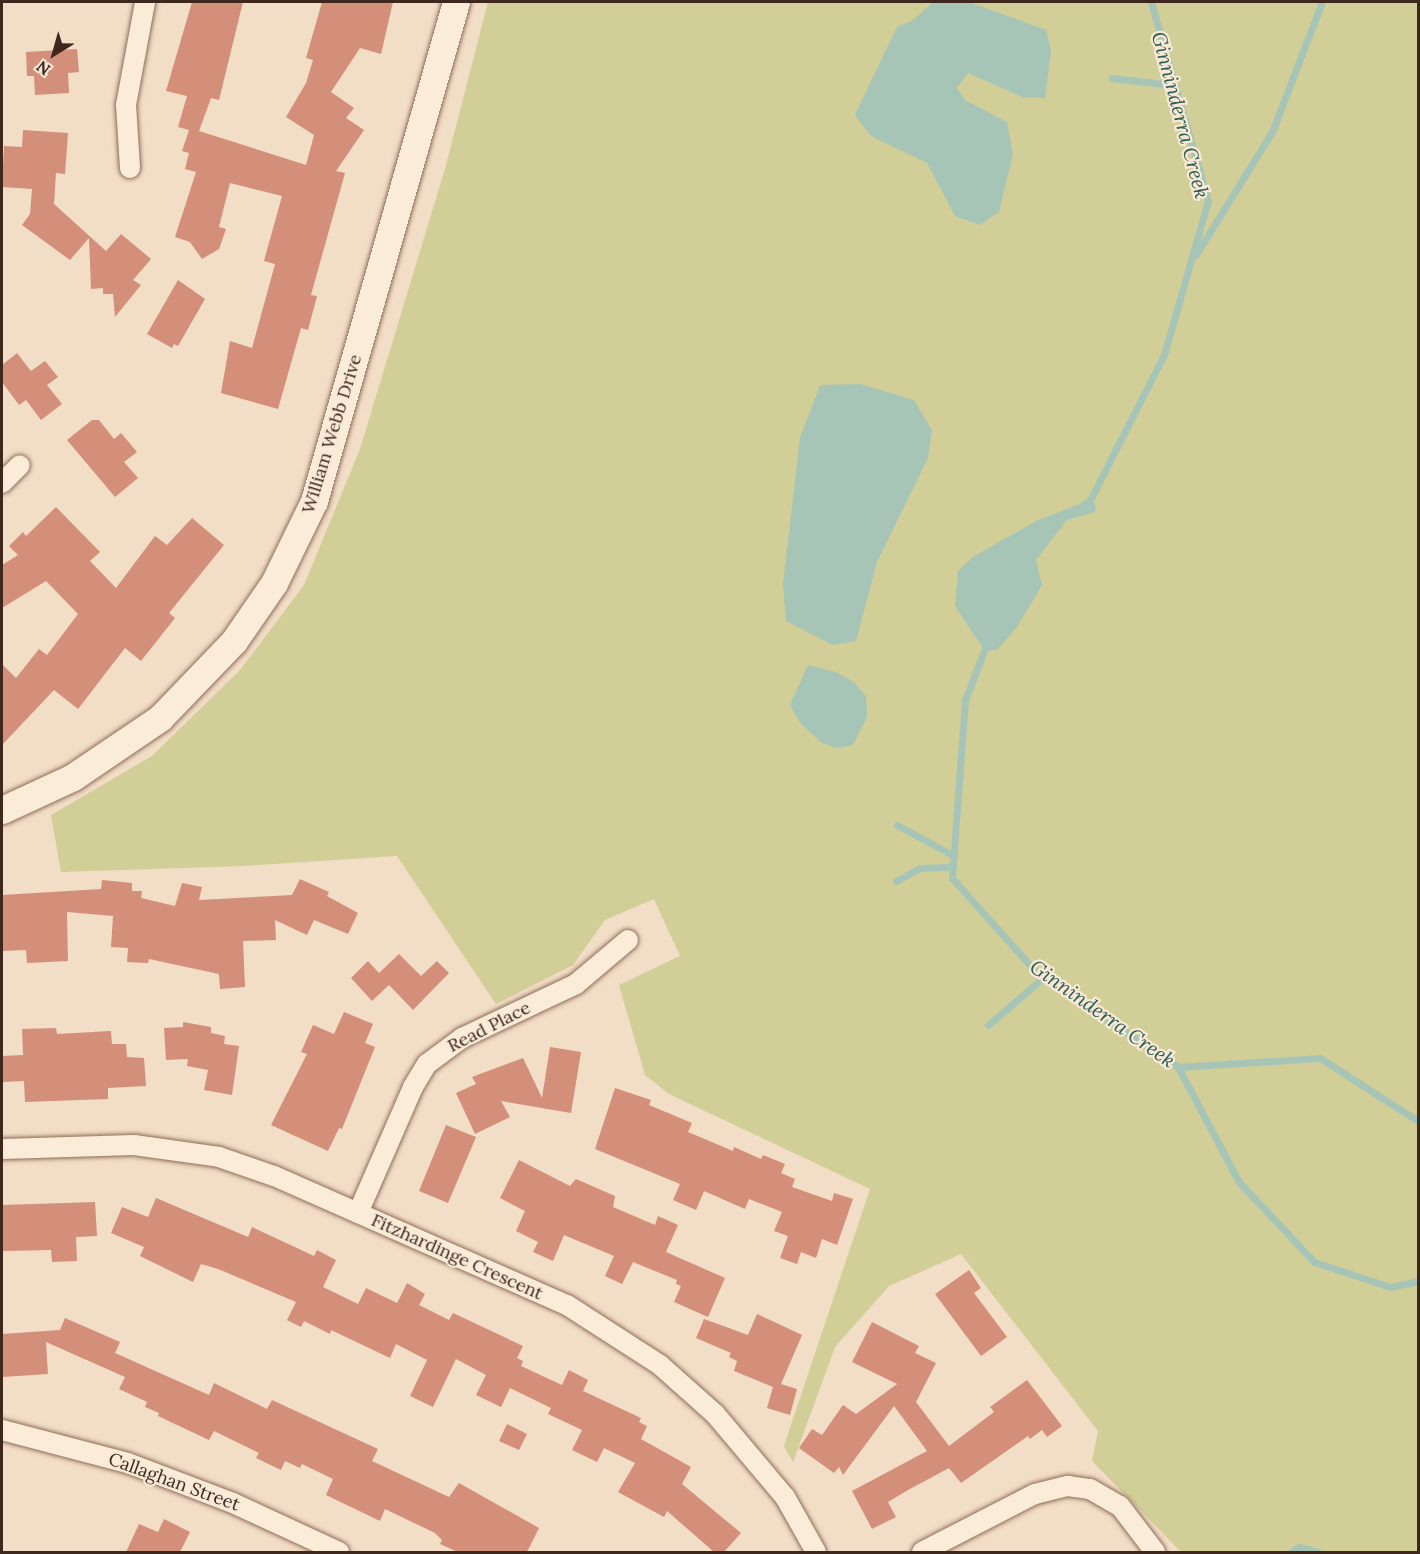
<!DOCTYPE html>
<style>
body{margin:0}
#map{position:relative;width:1420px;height:1554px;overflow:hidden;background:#f2ddc6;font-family:Lora,serif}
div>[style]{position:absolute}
.green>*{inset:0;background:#d1ce98}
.water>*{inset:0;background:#a7c5b7}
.stream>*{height:7px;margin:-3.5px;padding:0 3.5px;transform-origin:3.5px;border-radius:3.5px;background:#a7c5b7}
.building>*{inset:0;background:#d38f79}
.roads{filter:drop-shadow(0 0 2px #8f6d59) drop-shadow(0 0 2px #8f6d59)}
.street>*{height:20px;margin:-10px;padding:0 10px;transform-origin:10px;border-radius:10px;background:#fbecda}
.secondary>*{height:27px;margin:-13.5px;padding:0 13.5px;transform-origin:13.5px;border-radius:13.5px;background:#fbecda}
span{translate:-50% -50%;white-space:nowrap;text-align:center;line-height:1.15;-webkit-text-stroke:4.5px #f8e9d6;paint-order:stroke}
.street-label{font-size:18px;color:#3e281e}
.water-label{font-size:20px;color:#2d5f53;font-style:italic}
.frame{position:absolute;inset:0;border:3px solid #3e281e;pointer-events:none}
.north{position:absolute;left:24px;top:24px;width:60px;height:60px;-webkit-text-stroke:4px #f8e9d6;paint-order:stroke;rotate:217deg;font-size:16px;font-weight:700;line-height:24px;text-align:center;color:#3e281e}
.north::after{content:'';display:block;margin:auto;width:21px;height:27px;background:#3e281e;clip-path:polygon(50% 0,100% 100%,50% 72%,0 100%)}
</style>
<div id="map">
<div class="green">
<i style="clip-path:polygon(488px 2px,1418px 2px,1418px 1552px,1181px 1552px,1092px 1461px,1098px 1431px,961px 1254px,889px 1286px,835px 1347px,793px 1462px,784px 1446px,870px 1189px,669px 1094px,645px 1075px,619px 985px,680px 956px,654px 899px,605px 920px,573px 965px,496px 1004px,397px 856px,244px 866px,61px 872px,51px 815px,152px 756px,240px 670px,304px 585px,360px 449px,445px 169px)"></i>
</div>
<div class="water">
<i style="clip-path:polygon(933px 2px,969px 2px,1046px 30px,1051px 50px,1045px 98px,1022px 97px,968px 73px,957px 88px,965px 100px,1007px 122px,1013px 154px,999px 212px,980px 225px,955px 216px,927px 163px,871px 136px,855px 115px,897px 27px,913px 20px)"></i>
<i style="clip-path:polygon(861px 384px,914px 400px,932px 430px,928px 458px,877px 562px,856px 641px,833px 645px,786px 621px,783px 584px,800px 438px,820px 385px)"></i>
<i style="clip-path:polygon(1090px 500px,1096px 505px,1095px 512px,1067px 520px,1036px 560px,1042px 585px,1017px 627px,997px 650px,985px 651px,955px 606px,958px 571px,973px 557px,1036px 521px)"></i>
<i style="clip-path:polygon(808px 665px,836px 672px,854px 682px,866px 696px,867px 717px,853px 745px,837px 748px,822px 743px,800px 723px,790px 705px)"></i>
</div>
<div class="stream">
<i style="left:1112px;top:78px;width:61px;rotate:6.5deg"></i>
<i style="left:1195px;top:256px;width:146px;rotate:-58.2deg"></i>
<i style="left:1272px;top:132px;width:139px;rotate:-69deg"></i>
<i style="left:1084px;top:504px;width:7px;rotate:-34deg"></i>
<i style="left:1090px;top:500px;width:163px;rotate:-63deg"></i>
<i style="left:1164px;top:355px;width:160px;rotate:-74.1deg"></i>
<i style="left:1208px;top:201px;width:207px;rotate:-106deg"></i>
<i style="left:987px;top:643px;width:61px;rotate:111.1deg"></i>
<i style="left:965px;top:700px;width:178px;rotate:94.2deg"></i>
<i style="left:952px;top:878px;width:126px;rotate:48.2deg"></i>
<i style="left:1036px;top:972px;width:171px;rotate:33.8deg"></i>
<i style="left:1178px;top:1067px;width:142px;rotate:-3.6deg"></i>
<i style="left:1320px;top:1058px;width:117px;rotate:32.7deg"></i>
<i style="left:897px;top:825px;width:65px;rotate:28.5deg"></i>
<i style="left:896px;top:881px;width:26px;rotate:-29deg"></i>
<i style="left:919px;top:868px;width:34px;rotate:-2deg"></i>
<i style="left:988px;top:1025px;width:74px;rotate:-40.6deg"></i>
<i style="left:1178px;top:1067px;width:130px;rotate:62.1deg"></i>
<i style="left:1239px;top:1182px;width:110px;rotate:46.8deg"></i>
<i style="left:1314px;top:1262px;width:80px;rotate:18.2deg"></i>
<i style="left:1390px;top:1287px;width:29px;rotate:-12deg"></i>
<i style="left:1291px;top:1552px;width:9px;rotate:-32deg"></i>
<i style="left:1299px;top:1547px;width:20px;rotate:15deg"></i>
</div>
<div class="building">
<i style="clip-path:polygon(192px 2px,243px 2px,219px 100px,211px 98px,199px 131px,306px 165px,314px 135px,286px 117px,306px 83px,313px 60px,306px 58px,322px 2px,393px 2px,381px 54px,360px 48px,331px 92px,354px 108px,346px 118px,364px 130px,336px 171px,345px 173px,311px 295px,317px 296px,308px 330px,301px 328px,278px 409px,221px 393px,230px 341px,252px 348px,275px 264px,264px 261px,282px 196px,230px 183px,219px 227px,226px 229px,219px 249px,202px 259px,190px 242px,175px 237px,196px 172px,185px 169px,189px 153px,182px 151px,189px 130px,178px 127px,187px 96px,166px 91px)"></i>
<i style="clip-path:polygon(77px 49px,79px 72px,68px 73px,69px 93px,35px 95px,34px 76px,27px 76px,26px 52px)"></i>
<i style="clip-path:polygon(23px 130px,68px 133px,65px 174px,56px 173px,54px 204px,106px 251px,121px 234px,151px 259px,133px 280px,141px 285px,115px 317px,113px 294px,103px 294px,103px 288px,91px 289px,89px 238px,70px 260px,22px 225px,30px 214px,32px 189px,2px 187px,4px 146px,22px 147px)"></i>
<i style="clip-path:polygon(178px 280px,205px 299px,178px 346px,174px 344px,172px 348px,147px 334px)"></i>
<i style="clip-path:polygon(17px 353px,31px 371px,45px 361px,58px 377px,47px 385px,62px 404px,41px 420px,26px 400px,19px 405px,2px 382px,2px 365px)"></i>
<i style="clip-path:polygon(92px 420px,99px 420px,114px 439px,121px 433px,137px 452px,124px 462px,138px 478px,115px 497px,67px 440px)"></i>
<i style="clip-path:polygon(56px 507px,100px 552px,90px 561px,116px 588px,155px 536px,167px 545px,192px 518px,224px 545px,169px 613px,175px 618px,141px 661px,125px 648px,78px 709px,54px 690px,2px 745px,2px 664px,16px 678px,39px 649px,47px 655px,78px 614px,46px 581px,2px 608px,2px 565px,18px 555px,9px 546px,23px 532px,26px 536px)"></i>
<i style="clip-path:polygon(300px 879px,329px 892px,327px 896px,358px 913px,348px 934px,314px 920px,307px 935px,275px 920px,276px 940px,243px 941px,245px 987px,220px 989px,219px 974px,149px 959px,148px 963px,127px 962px,128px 948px,111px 947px,113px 916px,67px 912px,68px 961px,27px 963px,26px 950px,2px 951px,2px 895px,101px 889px,102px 880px,132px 883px,132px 891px,142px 891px,141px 898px,175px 906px,182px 883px,202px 887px,199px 900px,292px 895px)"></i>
<i style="clip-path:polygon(399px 954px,421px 976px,437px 961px,449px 973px,413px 1010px,389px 985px,372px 1001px,351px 978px,368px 961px,379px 973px)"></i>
<i style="clip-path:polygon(344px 1012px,373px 1024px,365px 1043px,375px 1047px,342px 1129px,339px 1128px,328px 1151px,271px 1125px,307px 1054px,301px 1052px,313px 1025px,334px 1034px)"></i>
<i style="clip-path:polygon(183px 1022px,211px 1027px,211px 1033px,225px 1036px,224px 1044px,239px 1046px,232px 1095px,204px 1090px,208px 1070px,187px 1066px,188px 1059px,166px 1060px,164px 1028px,183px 1027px)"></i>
<i style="clip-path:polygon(56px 1028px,57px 1034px,111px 1031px,112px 1044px,126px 1044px,127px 1057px,144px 1058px,146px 1086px,108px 1088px,108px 1099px,25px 1102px,24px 1081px,2px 1082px,2px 1056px,23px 1055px,22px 1029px)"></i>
<i style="clip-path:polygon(550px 1047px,581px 1052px,571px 1113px,501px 1101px,510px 1117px,475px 1134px,456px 1093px,476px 1084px,472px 1077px,523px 1058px,542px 1098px)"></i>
<i style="clip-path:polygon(615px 1088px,651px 1100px,649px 1105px,692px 1123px,688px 1132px,733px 1151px,734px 1147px,761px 1159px,763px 1155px,785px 1164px,781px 1173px,795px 1179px,792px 1187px,832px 1201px,834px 1193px,853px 1199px,837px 1245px,822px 1239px,816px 1258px,801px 1252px,797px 1264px,780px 1258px,788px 1236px,774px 1231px,782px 1212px,749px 1199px,745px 1209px,704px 1191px,696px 1210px,673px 1200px,680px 1184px,595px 1149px)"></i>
<i style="clip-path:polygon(446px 1125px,476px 1137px,448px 1203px,419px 1191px)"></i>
<i style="clip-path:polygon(519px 1160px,570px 1186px,576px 1179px,615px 1196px,613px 1207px,655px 1225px,658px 1216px,678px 1225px,666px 1252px,725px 1278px,708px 1317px,674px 1302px,681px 1286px,676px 1284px,677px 1280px,633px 1262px,622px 1284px,605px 1276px,614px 1256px,564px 1235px,553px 1261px,533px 1252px,538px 1242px,516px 1231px,525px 1211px,500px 1198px)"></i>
<i style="clip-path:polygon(156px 1198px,248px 1237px,252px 1227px,314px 1256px,317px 1250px,336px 1260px,323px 1287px,358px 1304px,366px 1288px,397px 1303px,407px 1283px,425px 1294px,419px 1305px,449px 1320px,453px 1313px,523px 1346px,517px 1358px,523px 1361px,521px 1366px,562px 1385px,569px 1370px,588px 1380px,583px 1391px,641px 1418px,639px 1422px,647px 1426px,641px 1439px,691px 1467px,682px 1484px,741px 1533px,724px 1552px,714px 1552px,667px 1511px,664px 1517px,618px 1492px,635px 1463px,604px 1448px,597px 1462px,572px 1450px,582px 1430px,548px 1414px,551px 1408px,510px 1388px,501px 1407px,476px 1395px,486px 1375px,456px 1359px,433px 1407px,410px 1396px,427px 1360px,396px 1344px,390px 1358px,331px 1330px,330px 1334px,304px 1321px,301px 1327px,287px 1320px,296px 1302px,218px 1269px,201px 1264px,193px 1282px,140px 1256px,144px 1247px,111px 1233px,122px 1207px,148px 1217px)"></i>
<i style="clip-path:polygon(95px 1202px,97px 1236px,76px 1237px,77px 1261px,52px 1262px,51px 1250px,2px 1251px,2px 1205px)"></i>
<i style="clip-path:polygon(969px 1270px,981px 1288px,974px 1293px,1007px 1337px,981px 1356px,935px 1294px)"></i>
<i style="clip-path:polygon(757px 1314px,802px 1335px,781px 1384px,797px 1389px,790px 1415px,767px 1408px,773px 1387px,734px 1371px,737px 1361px,729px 1357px,731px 1353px,696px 1338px,704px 1319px,748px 1335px)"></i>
<i style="clip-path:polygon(65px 1318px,120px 1342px,115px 1353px,209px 1395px,214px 1383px,267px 1409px,272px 1400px,378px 1449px,372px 1461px,449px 1497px,459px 1483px,539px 1528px,527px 1552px,458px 1552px,440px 1544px,442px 1540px,435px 1533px,385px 1509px,380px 1521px,326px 1495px,333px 1479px,302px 1464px,300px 1468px,285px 1461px,281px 1470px,256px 1458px,259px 1453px,214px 1431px,209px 1440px,158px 1416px,159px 1413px,145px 1407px,147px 1402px,119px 1389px,125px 1377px,46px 1342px,48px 1374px,2px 1377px,2px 1334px,60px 1330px)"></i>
<i style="clip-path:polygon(872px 1322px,919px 1346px,915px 1353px,936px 1363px,916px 1402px,949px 1446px,994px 1412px,990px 1407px,1027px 1380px,1062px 1426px,1047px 1437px,1042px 1430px,1030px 1439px,1028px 1436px,961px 1483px,949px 1468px,908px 1490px,888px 1502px,896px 1517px,872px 1529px,852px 1491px,927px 1451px,894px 1406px,843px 1475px,839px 1467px,834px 1473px,799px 1448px,812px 1429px,822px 1435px,843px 1405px,856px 1414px,897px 1384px,852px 1362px)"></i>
<i style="clip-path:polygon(507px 1424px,527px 1434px,519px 1450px,499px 1441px)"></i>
<i style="clip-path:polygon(164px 1519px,190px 1532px,180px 1552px,126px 1552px,139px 1524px,158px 1532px)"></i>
</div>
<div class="roads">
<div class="street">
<i style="left:130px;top:168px;width:63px;rotate:-93.6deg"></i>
<i style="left:126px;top:105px;width:105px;rotate:-79.5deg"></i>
<i style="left:2px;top:483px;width:25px;rotate:-45deg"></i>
<i style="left:2px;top:1149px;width:132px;rotate:-1.7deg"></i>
<i style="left:134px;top:1145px;width:86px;rotate:8deg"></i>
<i style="left:219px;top:1157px;width:58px;rotate:19.1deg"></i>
<i style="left:274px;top:1176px;width:320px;rotate:23.8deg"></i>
<i style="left:567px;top:1305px;width:111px;rotate:32.8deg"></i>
<i style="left:660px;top:1365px;width:74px;rotate:41.7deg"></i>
<i style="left:715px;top:1414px;width:109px;rotate:49.9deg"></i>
<i style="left:785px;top:1497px;width:63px;rotate:60.6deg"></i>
<i style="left:358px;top:1213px;width:137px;rotate:-66.4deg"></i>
<i style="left:413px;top:1087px;width:27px;rotate:-59deg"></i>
<i style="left:427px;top:1064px;width:44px;rotate:-36.6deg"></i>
<i style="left:462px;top:1038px;width:126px;rotate:-25.3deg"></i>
<i style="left:576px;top:984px;width:68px;rotate:-40.2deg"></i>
<i style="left:2px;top:1430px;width:130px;rotate:14.7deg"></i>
<i style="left:128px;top:1463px;width:112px;rotate:20.9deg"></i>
<i style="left:233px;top:1503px;width:117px;rotate:24.8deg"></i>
<i style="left:922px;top:1552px;width:127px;rotate:-27.2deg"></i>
<i style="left:1035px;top:1494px;width:34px;rotate:-14deg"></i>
<i style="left:1068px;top:1486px;width:22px;rotate:8deg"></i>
<i style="left:1090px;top:1489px;width:34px;rotate:30deg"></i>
<i style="left:1120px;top:1506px;width:58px;rotate:52.7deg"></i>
</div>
<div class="secondary">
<i style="left:2px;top:810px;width:78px;rotate:-24.9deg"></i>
<i style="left:73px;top:777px;width:105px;rotate:-34.1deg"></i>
<i style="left:160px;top:718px;width:107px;rotate:-46.1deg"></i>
<i style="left:234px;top:641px;width:70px;rotate:-55.4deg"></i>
<i style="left:274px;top:583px;width:91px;rotate:-64deg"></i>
<i style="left:314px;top:501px;width:519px;rotate:-74.12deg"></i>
</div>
</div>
<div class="street-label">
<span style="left:332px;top:434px;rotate:-73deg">William Webb Drive</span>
<span style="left:489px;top:1027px;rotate:-27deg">Read Place</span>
<span style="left:457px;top:1257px;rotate:24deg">Fitzhardinge Crescent</span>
<span style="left:174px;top:1482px;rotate:20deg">Callaghan Street</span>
</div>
<div class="water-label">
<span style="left:1181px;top:115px;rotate:75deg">Ginninderra Creek</span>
<span style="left:1103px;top:1013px;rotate:35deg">Ginninderra Creek</span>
</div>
<div class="frame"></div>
<div class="north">N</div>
</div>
